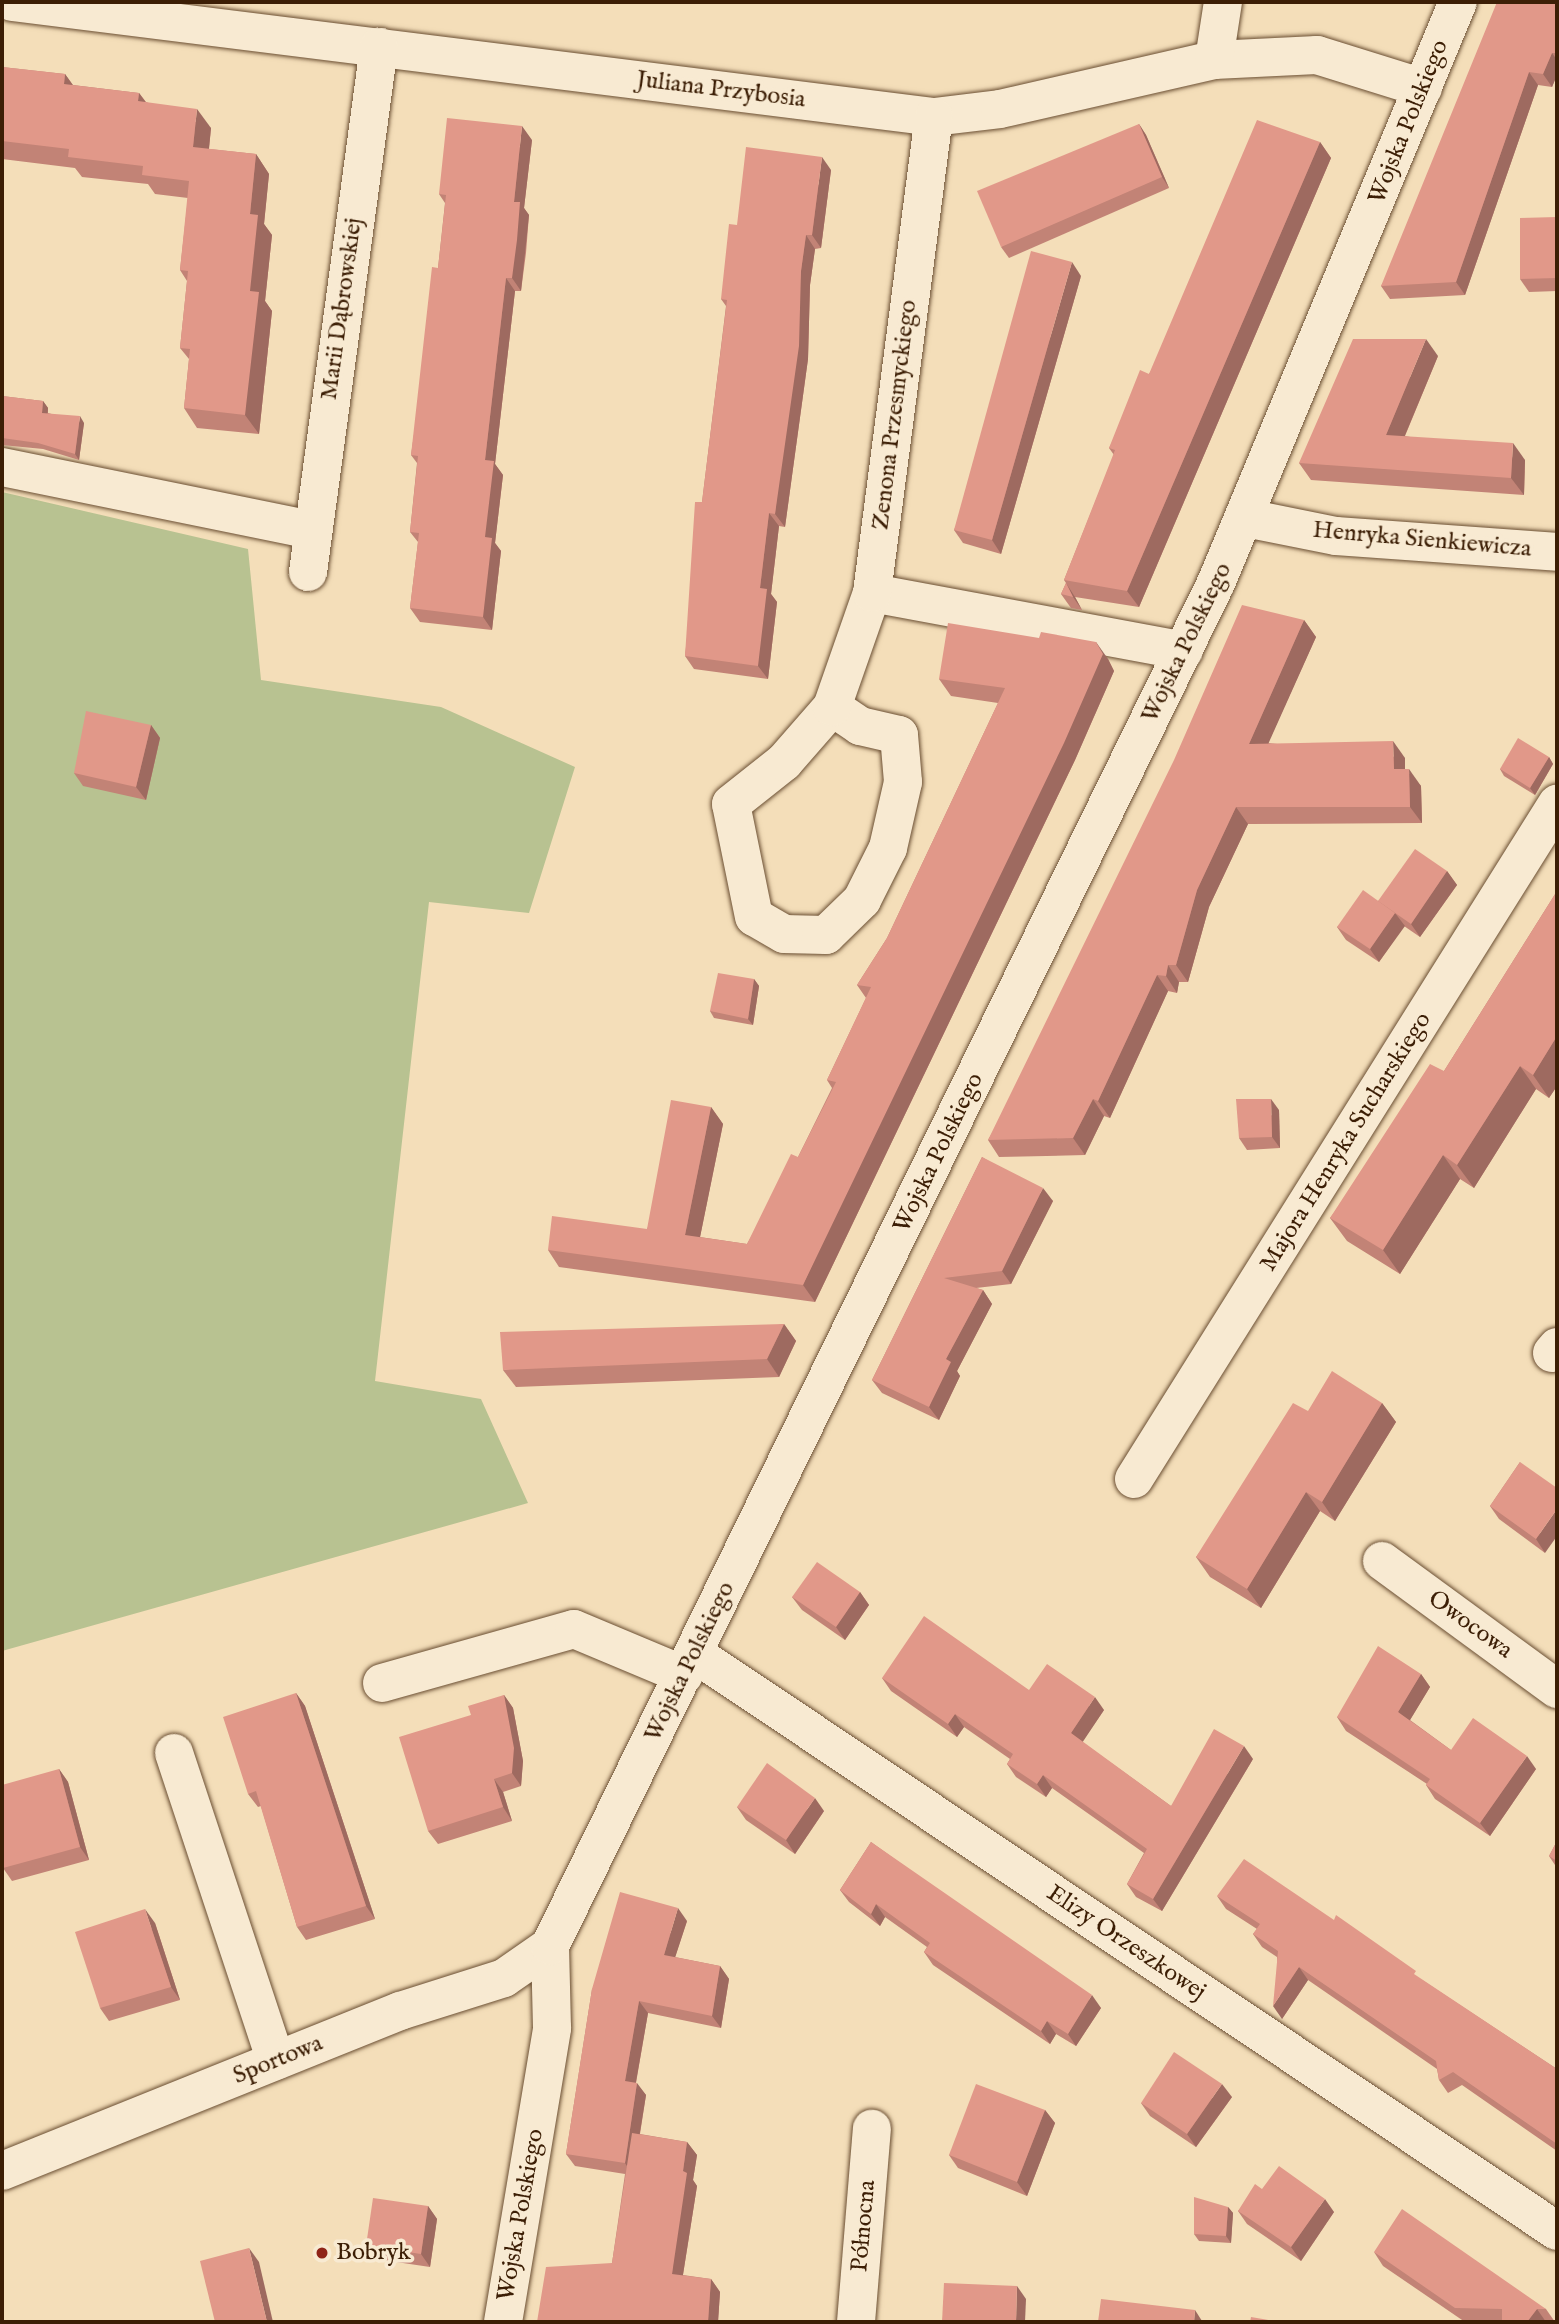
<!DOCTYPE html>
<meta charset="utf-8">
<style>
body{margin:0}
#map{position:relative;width:1559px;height:2324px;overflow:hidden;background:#f4deb9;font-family:"IM FELL English",serif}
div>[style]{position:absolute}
.green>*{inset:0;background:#b8c291}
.roads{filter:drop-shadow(0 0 2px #6a4e32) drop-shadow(0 0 2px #6a4e32)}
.minor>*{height:38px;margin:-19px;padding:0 19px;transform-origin:19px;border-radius:19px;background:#f8ead2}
.wall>*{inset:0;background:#c28376}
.shaded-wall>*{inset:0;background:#9e6a60}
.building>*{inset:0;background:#e19889}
.dots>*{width:19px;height:19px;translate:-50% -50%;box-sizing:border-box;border:4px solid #f8ead2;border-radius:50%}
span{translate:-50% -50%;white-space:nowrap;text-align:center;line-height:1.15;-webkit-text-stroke:7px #f8ead2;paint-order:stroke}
.street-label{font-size:24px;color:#3c1e05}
.poi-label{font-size:24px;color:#3c1e05}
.left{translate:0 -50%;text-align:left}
.frame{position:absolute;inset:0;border:4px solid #3c1e05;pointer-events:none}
</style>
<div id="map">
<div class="green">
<i style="clip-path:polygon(2px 492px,248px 549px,261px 680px,441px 707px,575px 767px,529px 913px,429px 902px,375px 1381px,481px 1399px,528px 1503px,2px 1651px)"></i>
</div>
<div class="roads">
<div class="minor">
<i style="left:12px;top:2px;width:929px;rotate:7.11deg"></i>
<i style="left:934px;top:117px;width:66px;rotate:-6.9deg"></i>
<i style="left:1000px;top:109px;width:220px;rotate:-12.9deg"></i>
<i style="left:1214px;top:60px;width:103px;rotate:-2.8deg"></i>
<i style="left:1317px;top:55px;width:111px;rotate:17.3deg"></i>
<i style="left:1214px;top:60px;width:59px;rotate:-81.2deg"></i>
<i style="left:2px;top:467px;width:315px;rotate:11.5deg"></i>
<i style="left:1246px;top:518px;width:92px;rotate:11.3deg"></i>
<i style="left:1336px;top:536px;width:222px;rotate:4.1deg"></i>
<i style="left:308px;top:572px;width:530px;rotate:-82.3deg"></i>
<i style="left:872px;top:593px;width:317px;rotate:10.5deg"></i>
<i style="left:832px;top:707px;width:34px;rotate:34deg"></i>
<i style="left:860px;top:726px;width:40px;rotate:13deg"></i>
<i style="left:899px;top:735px;width:47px;rotate:85.1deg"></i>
<i style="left:903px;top:782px;width:68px;rotate:102.8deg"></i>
<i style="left:888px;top:848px;width:58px;rotate:116.6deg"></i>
<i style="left:862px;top:900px;width:50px;rotate:135.8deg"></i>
<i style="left:826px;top:935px;width:42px;rotate:-178.6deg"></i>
<i style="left:784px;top:934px;width:34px;rotate:-150deg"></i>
<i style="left:754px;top:917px;width:115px;rotate:-101.5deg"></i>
<i style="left:731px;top:804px;width:68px;rotate:-38.4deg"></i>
<i style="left:784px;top:762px;width:73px;rotate:-48.9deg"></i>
<i style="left:832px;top:707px;width:121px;rotate:-70.7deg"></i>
<i style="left:872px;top:593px;width:480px;rotate:-82.6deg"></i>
<i style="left:1552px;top:1353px;width:8px;rotate:-50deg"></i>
<i style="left:1134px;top:1479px;width:797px;rotate:-57.93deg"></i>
<i style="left:1382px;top:1561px;width:217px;rotate:36.2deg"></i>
<i style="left:695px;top:1654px;width:1037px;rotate:33.8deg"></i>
<i style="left:382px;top:1683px;width:199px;rotate:-15.7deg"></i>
<i style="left:574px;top:1629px;width:119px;rotate:22.7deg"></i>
<i style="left:174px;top:1753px;width:324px;rotate:71.7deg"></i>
<i style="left:2px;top:2171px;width:429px;rotate:-21.9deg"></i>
<i style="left:400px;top:2011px;width:109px;rotate:-17.6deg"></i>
<i style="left:504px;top:1978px;width:56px;rotate:-34.8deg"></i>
<i style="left:503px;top:2322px;width:298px;rotate:-80.5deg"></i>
<i style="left:552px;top:2028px;width:82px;rotate:-91.4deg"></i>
<i style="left:550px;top:1946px;width:1517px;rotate:-63.96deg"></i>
<i style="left:1216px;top:583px;width:629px;rotate:-67.39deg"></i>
<i style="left:856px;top:2322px;width:194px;rotate:-85.3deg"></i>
</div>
</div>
<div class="wall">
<i style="clip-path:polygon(1557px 2px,1557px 75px,1552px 87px,1538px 85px,1465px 295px,1390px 299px,1381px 286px)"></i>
<i style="clip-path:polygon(2px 67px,65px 74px,73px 85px,139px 93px,146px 102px,211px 128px,209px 149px,256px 154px,269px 174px,264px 224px,272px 235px,265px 301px,272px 311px,259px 434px,197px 428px,184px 408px,189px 359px,180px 348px,187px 281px,180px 270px,188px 198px,155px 194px,148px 184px,82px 177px,75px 168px,2px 159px)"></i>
<i style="clip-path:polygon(1139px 124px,1146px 135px,1169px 188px,1009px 258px,1001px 247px)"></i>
<i style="clip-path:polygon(532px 140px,524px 208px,529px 215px,526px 253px,521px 291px,515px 291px,495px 464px,503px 475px,495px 543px,501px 551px,492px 630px,420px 622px,410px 608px,418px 542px,410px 532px,417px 463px,411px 455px,438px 268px,445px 203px,439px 194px)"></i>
<i style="clip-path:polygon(1320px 142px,1331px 158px,1139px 607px,1075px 597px,1082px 610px,1071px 608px,1061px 594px,1066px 583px,1064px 580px,1114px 455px,1109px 448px,1149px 374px)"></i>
<i style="clip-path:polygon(831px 170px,821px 248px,815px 249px,810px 285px,808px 359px,785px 527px,779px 526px,771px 594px,777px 602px,768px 679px,694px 669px,685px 656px,702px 502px,726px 306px,721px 299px)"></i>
<i style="clip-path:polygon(1557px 217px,1557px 291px,1529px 292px,1520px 279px)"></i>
<i style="clip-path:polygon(1081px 276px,1001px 554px,963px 543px,954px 530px)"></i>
<i style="clip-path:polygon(1438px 356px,1405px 436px,1525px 460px,1524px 495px,1311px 480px,1299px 463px)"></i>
<i style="clip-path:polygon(2px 396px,43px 401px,48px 408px,48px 413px,84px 423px,79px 460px,43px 449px,2px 445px)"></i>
<i style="clip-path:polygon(1304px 620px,1316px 637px,1268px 743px,1405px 758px,1405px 769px,1421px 786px,1422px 823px,1248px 824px,1209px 907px,1188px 982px,1179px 982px,1177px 993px,1168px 991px,1110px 1118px,1104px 1116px,1085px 1155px,999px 1157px,988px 1140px)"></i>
<i style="clip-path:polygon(1039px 638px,1108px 659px,1114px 671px,1075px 760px,815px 1302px,559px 1267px,548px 1250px,647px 1229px,711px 1107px,723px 1124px,700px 1237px,747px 1244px,798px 1157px,832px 1088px,827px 1080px,866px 998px,857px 985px,887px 938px,998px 703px,951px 696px,939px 679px)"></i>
<i style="clip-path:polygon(151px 725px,160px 738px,146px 800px,83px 786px,74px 773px)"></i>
<i style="clip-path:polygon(1549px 757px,1553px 764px,1535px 795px,1504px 776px,1500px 769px)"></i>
<i style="clip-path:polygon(1447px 871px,1457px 885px,1420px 937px,1404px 926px,1379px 962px,1346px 940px,1337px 927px,1378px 901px)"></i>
<i style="clip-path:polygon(1557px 891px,1557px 1086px,1549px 1098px,1536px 1089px,1474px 1188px,1460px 1179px,1400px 1274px,1347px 1241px,1330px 1218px,1444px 1071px)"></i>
<i style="clip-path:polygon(754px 979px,759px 986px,753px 1025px,714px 1018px,710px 1011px)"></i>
<i style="clip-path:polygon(1279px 1110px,1280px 1148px,1247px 1150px,1239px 1138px)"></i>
<i style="clip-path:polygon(982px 1157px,1053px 1201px,1011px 1284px,976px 1288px,983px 1290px,992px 1304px,957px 1371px,960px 1376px,939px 1420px,882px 1393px,872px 1380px)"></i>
<i style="clip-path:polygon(784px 1324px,796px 1341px,779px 1377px,516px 1387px,503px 1370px)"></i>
<i style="clip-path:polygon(1382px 1403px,1396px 1422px,1335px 1521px,1320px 1511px,1261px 1608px,1210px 1577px,1196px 1557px,1308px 1411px)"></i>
<i style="clip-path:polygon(1520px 1462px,1545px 1553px,1499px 1519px,1490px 1506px)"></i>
<i style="clip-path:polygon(860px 1592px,869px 1605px,845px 1640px,802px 1610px,792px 1597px)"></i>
<i style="clip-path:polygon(1421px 1674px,1430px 1687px,1410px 1720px,1451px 1750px,1536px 1769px,1490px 1836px,1435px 1799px,1426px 1785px,1427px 1784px,1346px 1731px,1337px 1717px)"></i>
<i style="clip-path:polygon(882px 1678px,1029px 1690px,1104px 1710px,1082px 1742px,1171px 1806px,1253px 1759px,1162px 1911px,1136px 1897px,1127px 1884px,1144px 1853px,1052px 1788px,1046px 1797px,1016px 1777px,1007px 1764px,1010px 1759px,964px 1727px,957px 1737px,891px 1691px)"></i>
<i style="clip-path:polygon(296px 1693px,305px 1706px,375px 1919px,306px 1940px,297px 1927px,261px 1806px,258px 1807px,248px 1794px)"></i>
<i style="clip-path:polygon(504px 1695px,513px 1708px,523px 1761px,521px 1786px,503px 1792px,512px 1821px,438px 1844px,428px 1831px,471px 1715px)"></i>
<i style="clip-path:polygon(59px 1769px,68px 1782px,89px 1860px,12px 1881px,3px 1868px)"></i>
<i style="clip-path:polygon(737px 1807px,824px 1811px,795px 1854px,746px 1820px)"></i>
<i style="clip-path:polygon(1557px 1841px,1557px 1868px,1549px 1856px)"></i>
<i style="clip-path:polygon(871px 1842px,1101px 2008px,1076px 2046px,1056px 2034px,1050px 2044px,933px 1965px,924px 1952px,927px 1947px,885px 1917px,880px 1926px,849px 1902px,840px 1890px)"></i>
<i style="clip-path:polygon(1217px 1896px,1422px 1980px,1557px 2069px,1557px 2151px,1462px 2085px,1448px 2093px,1439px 2080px,1437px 2069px,1308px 1980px,1282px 2019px,1277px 1957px,1262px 1947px,1253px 1934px,1257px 1929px,1226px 1909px)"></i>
<i style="clip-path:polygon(687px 1921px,675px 1957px,720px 1966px,729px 1979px,721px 2028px,648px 2013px,636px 2083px,646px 2095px,640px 2134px,687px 2142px,697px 2155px,693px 2180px,697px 2186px,683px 2275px,711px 2279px,720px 2292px,718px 2322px,537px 2322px,612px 2263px,625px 2174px,575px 2166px,566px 2154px,592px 1989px)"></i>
<i style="clip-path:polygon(155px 1923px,180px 2000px,109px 2021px,100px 2008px)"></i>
<i style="clip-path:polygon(1232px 2097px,1196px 2147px,1150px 2116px,1141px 2103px)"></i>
<i style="clip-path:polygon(1045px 2110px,1055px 2123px,1027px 2196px,958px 2168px,949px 2155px)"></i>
<i style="clip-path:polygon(1262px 2189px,1334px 2212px,1301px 2261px,1247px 2224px,1238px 2211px)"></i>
<i style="clip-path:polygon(428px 2206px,437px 2219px,430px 2267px,376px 2259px,366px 2246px)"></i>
<i style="clip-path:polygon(1228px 2207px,1233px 2213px,1231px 2243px,1199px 2241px,1194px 2234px)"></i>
<i style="clip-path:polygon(1374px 2252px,1546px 2309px,1555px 2322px,1465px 2322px,1383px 2266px)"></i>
</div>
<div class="shaded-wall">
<i style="clip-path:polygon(1552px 53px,1557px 60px,1557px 75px,1552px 87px,1543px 74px)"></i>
<i style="clip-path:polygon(1529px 72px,1538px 85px,1465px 295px,1456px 282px)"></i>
<i style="clip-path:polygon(65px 74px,79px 94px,64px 84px)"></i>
<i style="clip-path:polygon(139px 93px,153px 112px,138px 101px)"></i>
<i style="clip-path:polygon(197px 109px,211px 128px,207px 167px,193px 147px)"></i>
<i style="clip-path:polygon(1139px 124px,1146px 135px,1169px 188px,1162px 177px)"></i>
<i style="clip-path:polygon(522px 126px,532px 140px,524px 208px,529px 215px,521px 291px,512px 278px,514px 202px)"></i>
<i style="clip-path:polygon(1320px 142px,1331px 158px,1139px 607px,1127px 591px)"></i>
<i style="clip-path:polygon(256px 154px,269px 174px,264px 224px,272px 235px,265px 301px,272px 311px,259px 434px,245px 415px,250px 291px,250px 214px)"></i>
<i style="clip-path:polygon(822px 157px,831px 170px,821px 248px,812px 235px)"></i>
<i style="clip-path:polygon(806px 235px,815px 249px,810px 285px,808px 359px,785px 527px,775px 514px,801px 271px)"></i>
<i style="clip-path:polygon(1072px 262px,1081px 276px,1001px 554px,992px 540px)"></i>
<i style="clip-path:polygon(506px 278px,515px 291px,495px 464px,503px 475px,495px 543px,501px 551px,492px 630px,483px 617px,485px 460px)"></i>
<i style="clip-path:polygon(1426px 339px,1438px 356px,1398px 452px,1386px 435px)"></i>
<i style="clip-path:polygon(43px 401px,48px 408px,47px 419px,42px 413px)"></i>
<i style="clip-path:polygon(80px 416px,84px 423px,79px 460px,75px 454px)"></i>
<i style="clip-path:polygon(1513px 443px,1525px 460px,1524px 495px,1511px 478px)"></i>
<i style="clip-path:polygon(769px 513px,779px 526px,771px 594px,777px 602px,768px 679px,758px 666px,760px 588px)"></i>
<i style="clip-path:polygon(1066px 583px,1075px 597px,1082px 610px,1073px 597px)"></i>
<i style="clip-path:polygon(1304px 620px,1316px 637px,1261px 760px,1249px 744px)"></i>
<i style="clip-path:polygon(1096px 642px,1108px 659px,1114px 671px,1075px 760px,815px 1302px,803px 1285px)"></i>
<i style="clip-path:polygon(151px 725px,160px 738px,146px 800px,136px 787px)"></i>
<i style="clip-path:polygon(1393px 741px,1405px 758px,1405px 786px,1394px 769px)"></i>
<i style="clip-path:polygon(1549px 757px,1553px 764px,1535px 795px,1530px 788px)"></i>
<i style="clip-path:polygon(1409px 769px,1421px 786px,1422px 823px,1410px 807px)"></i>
<i style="clip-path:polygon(1236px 807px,1248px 824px,1209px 907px,1188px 982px,1176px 965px,1197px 890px)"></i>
<i style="clip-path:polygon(1447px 871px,1457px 885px,1420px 937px,1411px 924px)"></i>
<i style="clip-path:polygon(1395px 913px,1405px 926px,1379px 962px,1370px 949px)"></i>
<i style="clip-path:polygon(1168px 965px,1179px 982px,1177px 993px,1166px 976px)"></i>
<i style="clip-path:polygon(1157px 975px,1168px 991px,1110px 1118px,1098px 1101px)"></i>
<i style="clip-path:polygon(754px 979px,759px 986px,753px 1025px,748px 1019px)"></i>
<i style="clip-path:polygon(1557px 1036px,1557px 1086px,1549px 1098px,1533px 1075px)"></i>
<i style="clip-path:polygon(1520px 1066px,1536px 1089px,1474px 1188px,1457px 1165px)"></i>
<i style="clip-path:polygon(1093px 1099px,1104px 1116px,1085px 1155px,1073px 1138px)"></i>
<i style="clip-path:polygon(1271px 1099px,1279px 1110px,1280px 1148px,1272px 1137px)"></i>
<i style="clip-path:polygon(711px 1107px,723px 1124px,697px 1252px,685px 1235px)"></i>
<i style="clip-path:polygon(1443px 1155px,1460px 1179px,1400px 1274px,1383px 1250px)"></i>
<i style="clip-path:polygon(1043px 1188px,1053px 1201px,1011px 1284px,1002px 1271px)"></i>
<i style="clip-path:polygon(983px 1290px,992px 1304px,957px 1371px,960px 1376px,939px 1420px,929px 1407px,946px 1359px)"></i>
<i style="clip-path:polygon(784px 1324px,796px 1341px,779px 1377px,767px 1359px)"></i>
<i style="clip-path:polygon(1382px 1403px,1396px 1422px,1335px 1521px,1322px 1502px)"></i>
<i style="clip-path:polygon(1306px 1492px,1320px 1511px,1261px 1608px,1247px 1589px)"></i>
<i style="clip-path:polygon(1557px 1509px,1557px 1536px,1545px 1553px,1536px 1539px)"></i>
<i style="clip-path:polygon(860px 1592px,869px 1605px,845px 1640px,836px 1627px)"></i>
<i style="clip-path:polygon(1421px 1674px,1430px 1687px,1407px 1725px,1398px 1712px)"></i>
<i style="clip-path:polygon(296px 1693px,305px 1706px,375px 1919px,366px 1906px)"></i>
<i style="clip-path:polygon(504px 1695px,513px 1708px,523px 1761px,521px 1786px,512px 1773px)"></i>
<i style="clip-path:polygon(1095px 1697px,1104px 1710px,1080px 1746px,1071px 1733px)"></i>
<i style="clip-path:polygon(955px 1714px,964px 1727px,957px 1737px,948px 1724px)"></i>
<i style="clip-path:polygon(1244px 1746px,1253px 1759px,1162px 1911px,1153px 1899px)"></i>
<i style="clip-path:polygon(1527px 1756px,1536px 1769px,1490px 1836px,1480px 1823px)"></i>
<i style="clip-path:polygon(59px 1769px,68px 1782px,89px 1860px,80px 1847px)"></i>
<i style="clip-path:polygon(1043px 1775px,1052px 1788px,1046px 1797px,1037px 1784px)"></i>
<i style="clip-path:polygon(494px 1779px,503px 1792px,512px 1821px,503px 1807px)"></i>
<i style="clip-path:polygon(815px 1798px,824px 1811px,795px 1854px,786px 1840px)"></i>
<i style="clip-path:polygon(876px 1904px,885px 1917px,880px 1926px,871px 1914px)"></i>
<i style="clip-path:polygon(678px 1908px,687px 1921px,672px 1967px,664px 1955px)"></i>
<i style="clip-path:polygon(145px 1909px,155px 1923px,180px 2000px,171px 1987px)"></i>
<i style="clip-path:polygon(720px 1966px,729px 1979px,721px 2028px,712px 2016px)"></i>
<i style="clip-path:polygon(1299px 1967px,1308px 1980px,1282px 2019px,1273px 2006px)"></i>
<i style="clip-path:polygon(1092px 1995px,1101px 2008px,1076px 2046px,1068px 2034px)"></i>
<i style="clip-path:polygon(639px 2001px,648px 2013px,634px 2093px,625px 2081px)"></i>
<i style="clip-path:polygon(1047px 2021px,1056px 2034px,1050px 2044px,1041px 2031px)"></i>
<i style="clip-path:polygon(637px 2083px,646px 2095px,633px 2175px,625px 2163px)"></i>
<i style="clip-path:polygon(1222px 2084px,1232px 2097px,1196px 2147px,1187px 2134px)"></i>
<i style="clip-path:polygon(1045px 2110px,1055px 2123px,1027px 2196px,1017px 2182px)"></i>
<i style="clip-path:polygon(687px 2142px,697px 2155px,693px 2180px,697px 2186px,681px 2287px,672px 2274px,683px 2171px)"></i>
<i style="clip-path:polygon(1325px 2199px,1334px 2212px,1301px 2261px,1291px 2247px)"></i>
<i style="clip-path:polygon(428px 2206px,437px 2219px,430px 2267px,421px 2254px)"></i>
<i style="clip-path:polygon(1228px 2207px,1233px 2213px,1231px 2243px,1226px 2236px)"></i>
<i style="clip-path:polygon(249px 2248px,259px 2262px,273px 2322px,267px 2322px)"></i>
<i style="clip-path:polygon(711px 2279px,720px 2292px,718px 2322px,708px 2322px)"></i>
<i style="clip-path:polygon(1017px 2286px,1026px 2299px,1025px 2322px,1016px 2322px)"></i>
<i style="clip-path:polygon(1537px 2309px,1546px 2322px,1527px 2322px)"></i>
<i style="clip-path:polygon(1195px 2310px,1202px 2321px,1202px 2322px,1194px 2322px)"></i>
</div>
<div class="building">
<i style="clip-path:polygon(1497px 2px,1557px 2px,1557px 53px,1552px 53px,1543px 74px,1529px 72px,1456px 282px,1381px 286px)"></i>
<i style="clip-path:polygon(2px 67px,65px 74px,64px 84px,139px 93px,138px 101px,197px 109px,193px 147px,256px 154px,250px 214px,258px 215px,250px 291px,259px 292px,245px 415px,184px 408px,190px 349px,180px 348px,188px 271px,180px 270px,189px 181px,142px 175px,143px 166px,68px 157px,69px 149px,2px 141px)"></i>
<i style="clip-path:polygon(447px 118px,522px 126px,514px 202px,520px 202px,517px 240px,512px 278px,506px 278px,485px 460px,494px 461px,485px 537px,492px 538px,483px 617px,410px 608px,419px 533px,410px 532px,418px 456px,411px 455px,432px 267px,438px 268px,442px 232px,446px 195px,439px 194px)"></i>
<i style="clip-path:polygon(1257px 120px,1320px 142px,1127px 591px,1064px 580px,1115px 450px,1109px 448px,1140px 370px,1149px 374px)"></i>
<i style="clip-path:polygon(1139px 124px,1162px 177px,1001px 247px,977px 191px)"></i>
<i style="clip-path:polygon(746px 147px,822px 157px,812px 235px,806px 235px,801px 271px,799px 346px,775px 514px,769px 513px,760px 588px,767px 589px,758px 666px,685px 656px,695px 502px,702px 502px,727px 300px,721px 299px,729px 224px,737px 225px)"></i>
<i style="clip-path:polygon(1557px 217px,1557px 278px,1520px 279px,1520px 218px)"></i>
<i style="clip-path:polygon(1031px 251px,1072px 262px,992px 540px,954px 530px)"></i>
<i style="clip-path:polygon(1353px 339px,1426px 339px,1386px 435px,1513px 443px,1511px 478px,1299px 463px)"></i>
<i style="clip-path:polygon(2px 396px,43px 401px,42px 413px,80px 416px,75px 454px,38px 443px,2px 438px)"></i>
<i style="clip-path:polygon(1066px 583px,1073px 597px,1061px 594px)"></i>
<i style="clip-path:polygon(1242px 605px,1304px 620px,1249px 744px,1393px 741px,1394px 769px,1409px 769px,1410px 807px,1236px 807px,1197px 890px,1176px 965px,1168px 965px,1166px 976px,1157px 975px,1098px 1101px,1093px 1099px,1073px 1138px,988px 1140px,1174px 760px)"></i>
<i style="clip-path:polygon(948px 623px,1039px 638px,1041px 632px,1096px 642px,1103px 654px,1064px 743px,803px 1285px,548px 1250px,552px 1216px,647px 1229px,671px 1100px,711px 1107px,685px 1235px,747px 1244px,791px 1154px,798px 1157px,836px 1082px,827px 1080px,871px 987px,857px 985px,887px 938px,1005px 688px,939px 679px)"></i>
<i style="clip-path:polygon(86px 711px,151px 725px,136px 787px,74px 773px)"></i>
<i style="clip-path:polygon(1518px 738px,1549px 757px,1530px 788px,1500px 769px)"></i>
<i style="clip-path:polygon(1415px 849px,1447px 871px,1411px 924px,1378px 901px)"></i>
<i style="clip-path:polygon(1363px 890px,1395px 913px,1370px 949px,1337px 927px)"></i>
<i style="clip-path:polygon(1557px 891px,1557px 1036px,1533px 1075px,1520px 1066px,1457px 1165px,1443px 1155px,1383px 1250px,1330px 1218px,1430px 1064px,1444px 1071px)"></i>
<i style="clip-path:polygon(718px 973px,754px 979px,748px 1019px,710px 1011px)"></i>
<i style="clip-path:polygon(1236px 1099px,1271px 1099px,1272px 1137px,1239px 1138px)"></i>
<i style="clip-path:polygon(982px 1157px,1043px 1188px,1002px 1271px,944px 1278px,983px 1290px,946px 1359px,951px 1362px,929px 1407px,872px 1380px)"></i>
<i style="clip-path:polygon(784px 1324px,767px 1359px,503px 1370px,500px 1332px)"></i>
<i style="clip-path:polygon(1332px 1371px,1382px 1403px,1322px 1502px,1306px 1492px,1247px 1589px,1196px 1557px,1293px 1403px,1308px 1411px)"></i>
<i style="clip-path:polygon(1520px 1462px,1557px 1488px,1557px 1509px,1536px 1539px,1490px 1506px)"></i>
<i style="clip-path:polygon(817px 1562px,860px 1592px,836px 1627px,792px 1597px)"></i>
<i style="clip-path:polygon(924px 1616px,1029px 1690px,1047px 1664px,1095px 1697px,1071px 1733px,1171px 1806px,1214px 1729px,1244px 1746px,1153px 1899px,1127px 1884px,1147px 1849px,1043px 1775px,1037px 1784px,1007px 1764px,1013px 1754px,955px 1714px,948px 1724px,882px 1678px)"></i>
<i style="clip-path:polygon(1378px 1646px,1421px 1674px,1398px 1712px,1451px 1750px,1473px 1718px,1527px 1756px,1480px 1823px,1426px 1785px,1430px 1779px,1337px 1717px)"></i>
<i style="clip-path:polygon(296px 1693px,366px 1906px,297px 1927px,256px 1791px,248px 1794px,223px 1717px)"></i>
<i style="clip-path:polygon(504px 1695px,514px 1748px,512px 1773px,494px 1779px,503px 1807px,428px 1831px,399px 1737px,471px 1715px,468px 1706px)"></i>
<i style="clip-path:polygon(767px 1763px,815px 1798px,786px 1840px,737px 1807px)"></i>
<i style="clip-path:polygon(59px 1769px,80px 1847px,3px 1868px,2px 1863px,2px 1785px)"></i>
<i style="clip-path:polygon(1557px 1841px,1557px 1861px,1549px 1856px)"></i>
<i style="clip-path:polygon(871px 1842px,1092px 1995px,1068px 2034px,1047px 2021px,1041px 2031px,924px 1952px,930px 1943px,876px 1904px,871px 1914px,840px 1890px)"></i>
<i style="clip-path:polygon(1244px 1859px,1334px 1920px,1336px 1915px,1416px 1971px,1414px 1974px,1557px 2069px,1557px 2144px,1453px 2072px,1439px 2080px,1436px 2061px,1299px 1967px,1273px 2006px,1278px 1951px,1253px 1934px,1260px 1924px,1217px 1896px)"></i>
<i style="clip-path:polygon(620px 1892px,678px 1908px,664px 1955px,720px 1966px,712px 2016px,639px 2001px,625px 2081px,637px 2083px,625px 2163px,566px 2154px,592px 1989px)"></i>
<i style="clip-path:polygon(145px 1909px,171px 1987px,100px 2008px,75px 1932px)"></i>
<i style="clip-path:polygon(1174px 2052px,1222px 2084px,1187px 2134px,1141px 2103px)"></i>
<i style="clip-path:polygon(976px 2084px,1045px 2110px,1017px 2182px,949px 2155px)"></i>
<i style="clip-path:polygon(632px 2133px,687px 2142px,683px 2171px,687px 2173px,672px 2274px,711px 2279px,708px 2322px,537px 2322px,546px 2267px,612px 2263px)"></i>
<i style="clip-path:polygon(1279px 2166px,1325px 2199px,1291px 2247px,1238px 2211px,1255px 2184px,1262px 2189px)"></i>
<i style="clip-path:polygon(1194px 2197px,1228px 2207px,1226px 2236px,1194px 2234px)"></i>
<i style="clip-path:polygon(373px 2198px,428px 2206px,421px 2254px,366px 2246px)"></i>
<i style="clip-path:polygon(1402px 2209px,1546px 2309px,1537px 2309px,1527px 2322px,1502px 2322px,1502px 2309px,1455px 2308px,1374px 2252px)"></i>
<i style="clip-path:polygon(249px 2248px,267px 2322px,215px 2322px,200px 2261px)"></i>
<i style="clip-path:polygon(944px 2283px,1017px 2286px,1016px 2322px,942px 2322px)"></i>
<i style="clip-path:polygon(1101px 2299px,1195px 2310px,1194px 2322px,1098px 2322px)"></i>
<i style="clip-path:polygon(1251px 2317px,1280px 2322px,1250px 2322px)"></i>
</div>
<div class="dots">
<i style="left:322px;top:2253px;background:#8f2418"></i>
</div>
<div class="street-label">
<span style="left:721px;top:90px;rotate:7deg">Juliana Przybosia</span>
<span style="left:1409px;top:122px;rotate:-68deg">Wojska Polskiego</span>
<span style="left:342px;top:309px;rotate:-82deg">Marii Dąbrowskiej</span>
<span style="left:895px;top:415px;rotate:-83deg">Zenona Przesmyckiego</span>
<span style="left:1422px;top:540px;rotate:5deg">Henryka Sienkiewicza</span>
<span style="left:1187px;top:643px;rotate:-64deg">Wojska Polskiego</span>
<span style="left:1346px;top:1142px;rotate:-58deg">Majora Henryka Sucharskiego</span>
<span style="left:939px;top:1153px;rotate:-64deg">Wojska Polskiego</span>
<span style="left:1470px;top:1625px;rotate:36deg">Owocowa</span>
<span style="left:690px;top:1662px;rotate:-64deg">Wojska Polskiego</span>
<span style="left:1126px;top:1943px;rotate:34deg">Elizy Orzeszkowej</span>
<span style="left:278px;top:2060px;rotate:-22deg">Sportowa</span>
<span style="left:521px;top:2215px;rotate:-80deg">Wojska Polskiego</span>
<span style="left:864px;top:2226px;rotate:-85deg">Północna</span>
</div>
<div class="poi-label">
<span class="left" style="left:336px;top:2253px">Bobryk</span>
</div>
<div class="frame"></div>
</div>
